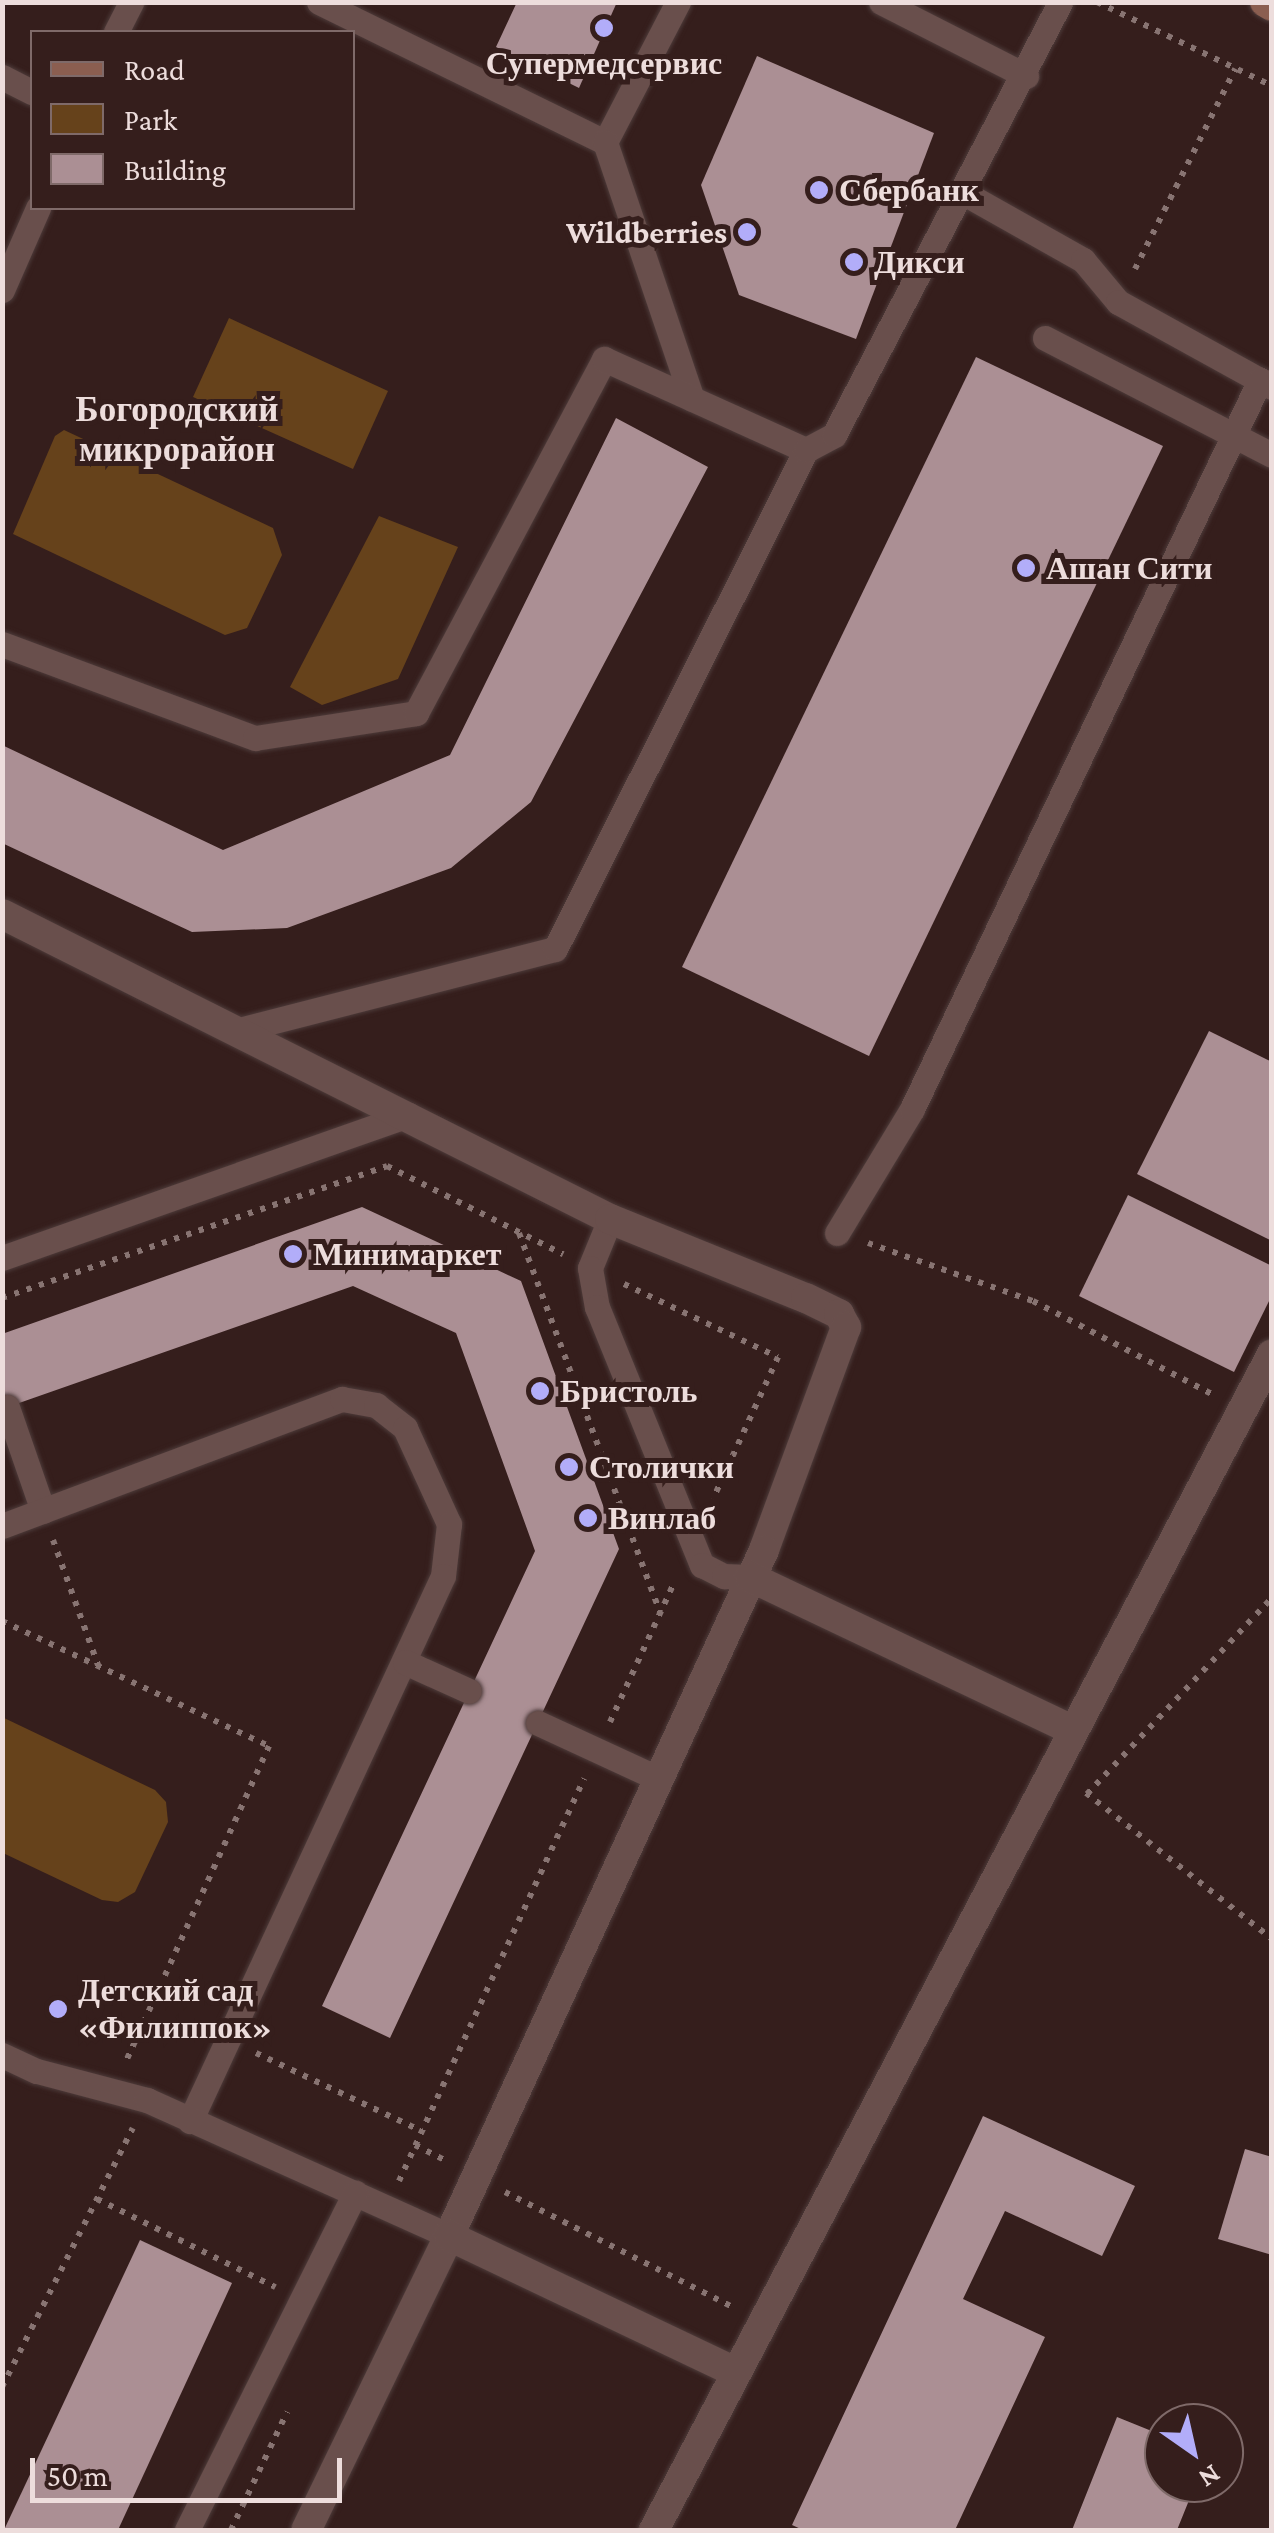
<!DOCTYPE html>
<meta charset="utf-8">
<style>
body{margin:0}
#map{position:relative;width:1274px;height:2533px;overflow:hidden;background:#351e1c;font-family:"Crimson Pro",serif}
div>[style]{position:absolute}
.green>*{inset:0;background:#66421b}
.building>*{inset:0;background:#ab8f94}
.path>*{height:6px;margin-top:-3px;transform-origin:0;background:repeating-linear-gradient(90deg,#887472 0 5px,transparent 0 13px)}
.roads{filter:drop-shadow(0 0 2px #4d3b3a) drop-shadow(0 0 2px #4d3b3a)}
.service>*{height:25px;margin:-12.5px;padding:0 12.5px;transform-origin:12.5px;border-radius:12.5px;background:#694f4c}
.minor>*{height:30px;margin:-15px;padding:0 15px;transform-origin:15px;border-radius:15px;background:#694f4c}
.tertiary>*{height:30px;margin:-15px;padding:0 15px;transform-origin:15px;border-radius:15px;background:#694f4c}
.secondary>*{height:30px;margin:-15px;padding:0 15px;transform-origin:15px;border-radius:15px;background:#8b5e50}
.dots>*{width:28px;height:28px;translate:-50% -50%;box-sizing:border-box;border:5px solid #351e1c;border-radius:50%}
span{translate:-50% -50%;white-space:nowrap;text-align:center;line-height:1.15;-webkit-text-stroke:10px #351e1c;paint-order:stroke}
.poi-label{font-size:32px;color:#eddddc;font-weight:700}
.left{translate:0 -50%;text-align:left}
.right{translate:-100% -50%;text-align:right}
.neighbourhood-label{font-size:35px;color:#eddddc;font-weight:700}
.frame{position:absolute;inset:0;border:5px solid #eddddc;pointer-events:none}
.legend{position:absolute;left:30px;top:30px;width:325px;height:180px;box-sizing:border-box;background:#351e1c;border:2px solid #7f6a69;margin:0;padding:12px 18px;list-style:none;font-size:30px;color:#eddddc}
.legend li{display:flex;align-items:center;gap:20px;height:50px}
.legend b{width:50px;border:2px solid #7f6a69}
.north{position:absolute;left:1144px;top:2403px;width:100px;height:100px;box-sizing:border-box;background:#351e1c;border:2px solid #7f6a69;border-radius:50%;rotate:146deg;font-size:28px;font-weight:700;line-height:40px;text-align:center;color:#eddddc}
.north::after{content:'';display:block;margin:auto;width:35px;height:45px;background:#b2adf9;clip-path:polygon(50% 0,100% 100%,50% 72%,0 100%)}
.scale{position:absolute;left:30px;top:2458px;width:312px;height:45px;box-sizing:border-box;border:5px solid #eddddc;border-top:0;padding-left:12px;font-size:30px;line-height:35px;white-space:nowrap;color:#eddddc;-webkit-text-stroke:8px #351e1c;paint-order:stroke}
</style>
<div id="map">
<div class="green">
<i style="clip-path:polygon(229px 318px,388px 391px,353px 469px,193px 397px)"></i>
<i style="clip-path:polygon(64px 430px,273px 528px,282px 555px,247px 628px,225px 635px,13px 534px,55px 436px)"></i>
<i style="clip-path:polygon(379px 516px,458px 547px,398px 679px,322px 705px,290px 687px)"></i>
<i style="clip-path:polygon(2px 1717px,155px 1790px,166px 1802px,168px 1822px,135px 1892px,118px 1902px,102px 1900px,3px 1853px)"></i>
</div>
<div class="building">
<i style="clip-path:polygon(517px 2px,617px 2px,579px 88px,496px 47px)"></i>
<i style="clip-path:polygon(757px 56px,934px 133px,856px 339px,739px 295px,701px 185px)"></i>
<i style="clip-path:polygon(976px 357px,1163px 446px,869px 1056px,682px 967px)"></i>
<i style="clip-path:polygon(616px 418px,708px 467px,531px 802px,451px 868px,287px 928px,192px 932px,2px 843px,2px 745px,223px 850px,450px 755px)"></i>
<i style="clip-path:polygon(1209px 1031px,1272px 1062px,1272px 1241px,1137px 1174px)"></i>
<i style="clip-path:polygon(1128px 1195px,1272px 1266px,1272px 1295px,1234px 1372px,1079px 1296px)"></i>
<i style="clip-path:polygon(362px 1207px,521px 1281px,619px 1549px,390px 2038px,322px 2006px,535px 1551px,456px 1333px,353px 1286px,2px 1409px,2px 1334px)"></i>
<i style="clip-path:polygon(983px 2116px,1135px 2186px,1102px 2256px,1005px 2211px,963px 2299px,1045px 2337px,955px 2530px,803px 2530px,792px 2525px)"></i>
<i style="clip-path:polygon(1245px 2149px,1272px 2157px,1272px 2255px,1218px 2239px)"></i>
<i style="clip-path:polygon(140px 2240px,232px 2283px,118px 2530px,4px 2530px)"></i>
<i style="clip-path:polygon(1117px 2417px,1164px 2436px,1164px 2483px,1196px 2483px,1177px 2530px,1072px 2530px)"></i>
</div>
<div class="path">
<i style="left:1097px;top:2px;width:194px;rotate:25.6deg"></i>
<i style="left:1135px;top:269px;width:224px;rotate:-63.4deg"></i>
<i style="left:519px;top:1233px;width:405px;rotate:69.6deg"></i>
<i style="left:868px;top:1243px;width:175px;rotate:19.4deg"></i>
<i style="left:1033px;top:1301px;width:202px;rotate:27.5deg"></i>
<i style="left:624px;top:1284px;width:170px;rotate:25.4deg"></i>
<i style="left:778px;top:1357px;width:156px;rotate:114.6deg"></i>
<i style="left:2px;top:1298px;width:407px;rotate:-18.9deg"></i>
<i style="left:387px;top:1166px;width:197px;rotate:26.6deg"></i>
<i style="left:53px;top:1540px;width:133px;rotate:70.2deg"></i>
<i style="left:2px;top:1621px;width:295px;rotate:25.1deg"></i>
<i style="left:269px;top:1746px;width:346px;rotate:114.4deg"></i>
<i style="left:610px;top:1722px;width:153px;rotate:-65.3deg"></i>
<i style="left:1086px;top:1793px;width:236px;rotate:38.1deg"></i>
<i style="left:1087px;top:1794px;width:270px;rotate:-46.7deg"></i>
<i style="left:256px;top:2053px;width:183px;rotate:25.2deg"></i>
<i style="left:415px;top:2145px;width:34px;rotate:27deg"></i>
<i style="left:399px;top:2181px;width:443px;rotate:-65.3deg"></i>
<i style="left:505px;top:2192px;width:258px;rotate:26.8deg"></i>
<i style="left:97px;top:2199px;width:199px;rotate:26.3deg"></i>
<i style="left:2px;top:2387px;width:290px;rotate:-63.2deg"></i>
<i style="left:231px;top:2530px;width:131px;rotate:-64.6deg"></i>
</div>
<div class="roads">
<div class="service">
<i style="left:319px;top:2px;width:318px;rotate:26.1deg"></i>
<i style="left:678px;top:2px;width:158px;rotate:117.5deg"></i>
<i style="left:605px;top:142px;width:271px;rotate:71.3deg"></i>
<i style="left:881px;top:2px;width:163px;rotate:27deg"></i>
<i style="left:116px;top:32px;width:34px;rotate:-63deg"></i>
<i style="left:2px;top:77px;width:34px;rotate:27deg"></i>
<i style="left:964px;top:193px;width:137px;rotate:29.4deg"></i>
<i style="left:1083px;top:260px;width:55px;rotate:50.2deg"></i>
<i style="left:1118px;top:302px;width:176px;rotate:28.9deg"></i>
<i style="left:2px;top:290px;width:90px;rotate:-66.3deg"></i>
<i style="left:1045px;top:338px;width:255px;rotate:27.3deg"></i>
<i style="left:2px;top:644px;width:270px;rotate:20.4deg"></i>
<i style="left:255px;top:738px;width:163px;rotate:-8.8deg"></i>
<i style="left:416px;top:713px;width:401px;rotate:-62deg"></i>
<i style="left:604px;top:359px;width:222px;rotate:24.3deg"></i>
<i style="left:239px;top:1030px;width:326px;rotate:-14.4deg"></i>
<i style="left:555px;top:949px;width:559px;rotate:-63.3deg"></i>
<i style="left:806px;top:450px;width:32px;rotate:-28deg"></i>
<i style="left:834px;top:435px;width:488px;rotate:-62.4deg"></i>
<i style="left:610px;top:1219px;width:53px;rotate:112.2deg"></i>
<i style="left:590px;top:1268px;width:40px;rotate:80deg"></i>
<i style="left:597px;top:1307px;width:279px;rotate:67.9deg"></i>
<i style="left:702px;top:1565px;width:25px;rotate:27deg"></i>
<i style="left:724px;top:1576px;width:26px;rotate:2deg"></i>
<i style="left:837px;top:1233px;width:145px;rotate:-58.8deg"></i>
<i style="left:912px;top:1109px;width:808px;rotate:-64.48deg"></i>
<i style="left:2px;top:1258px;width:431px;rotate:-19.4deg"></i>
<i style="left:7px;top:1407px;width:110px;rotate:70.9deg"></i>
<i style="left:2px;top:1526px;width:363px;rotate:-20.5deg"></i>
<i style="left:342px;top:1399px;width:35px;rotate:10deg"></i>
<i style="left:376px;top:1405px;width:37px;rotate:38deg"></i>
<i style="left:405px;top:1428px;width:106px;rotate:65.4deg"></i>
<i style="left:449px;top:1524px;width:52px;rotate:96.6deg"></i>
<i style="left:443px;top:1576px;width:601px;rotate:114.9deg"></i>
<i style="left:405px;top:1662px;width:70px;rotate:24.4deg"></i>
<i style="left:538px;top:1723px;width:131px;rotate:24.8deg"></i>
<i style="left:2px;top:2055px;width:38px;rotate:25deg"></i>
<i style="left:37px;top:2071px;width:114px;rotate:14.8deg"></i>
<i style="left:147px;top:2100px;width:331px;rotate:24.2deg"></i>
<i style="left:187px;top:2530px;width:377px;rotate:-63.5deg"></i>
</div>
<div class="minor">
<i style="left:2px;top:914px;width:680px;rotate:26.64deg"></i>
<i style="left:610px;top:1219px;width:211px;rotate:22deg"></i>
<i style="left:806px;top:1298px;width:37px;rotate:26deg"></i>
<i style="left:839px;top:1314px;width:15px;rotate:62deg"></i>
<i style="left:846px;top:1327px;width:238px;rotate:110.2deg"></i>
<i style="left:764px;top:1550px;width:755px;rotate:114.66deg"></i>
<i style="left:449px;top:2236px;width:327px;rotate:115.9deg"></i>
<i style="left:750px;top:1577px;width:354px;rotate:25.4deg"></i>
<i style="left:449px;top:2236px;width:318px;rotate:25.4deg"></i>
</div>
<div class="tertiary">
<i style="left:654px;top:2530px;width:1328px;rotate:-62.28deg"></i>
</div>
<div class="secondary">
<i style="left:1265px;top:2px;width:8px;rotate:30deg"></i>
</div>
</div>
<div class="dots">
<i style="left:604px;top:28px;background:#b2adf9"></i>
<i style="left:819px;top:190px;background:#b2adf9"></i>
<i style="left:747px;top:232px;background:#b2adf9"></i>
<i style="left:854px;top:262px;background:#b2adf9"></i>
<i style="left:1026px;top:568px;background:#b2adf9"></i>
<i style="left:293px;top:1254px;background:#b2adf9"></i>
<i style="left:540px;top:1391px;background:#b2adf9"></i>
<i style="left:569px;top:1467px;background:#b2adf9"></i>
<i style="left:588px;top:1518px;background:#b2adf9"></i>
<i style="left:58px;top:2009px;background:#b2adf9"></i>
</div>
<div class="poi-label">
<span style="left:604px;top:63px">Супермедсервис</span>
<span class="left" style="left:839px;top:190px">Сбербанк</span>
<span class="right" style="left:727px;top:232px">Wildberries</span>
<span class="left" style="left:874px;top:262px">Дикси</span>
<span class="left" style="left:1046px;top:568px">Ашан Сити</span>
<span class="left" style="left:313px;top:1254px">Минимаркет</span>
<span class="left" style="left:560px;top:1391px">Бристоль</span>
<span class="left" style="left:589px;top:1467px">Столички</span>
<span class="left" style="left:608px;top:1518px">Винлаб</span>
<span class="left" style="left:78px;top:2009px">Детский сад<br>«Филиппок»</span>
</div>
<div class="neighbourhood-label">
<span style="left:177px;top:430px">Богородский<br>микрорайон</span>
</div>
<div class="frame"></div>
<ul class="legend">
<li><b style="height:12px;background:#8b5e50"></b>Road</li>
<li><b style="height:28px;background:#66421b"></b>Park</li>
<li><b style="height:28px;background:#ab8f94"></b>Building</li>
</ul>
<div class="north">N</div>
<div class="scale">50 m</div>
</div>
